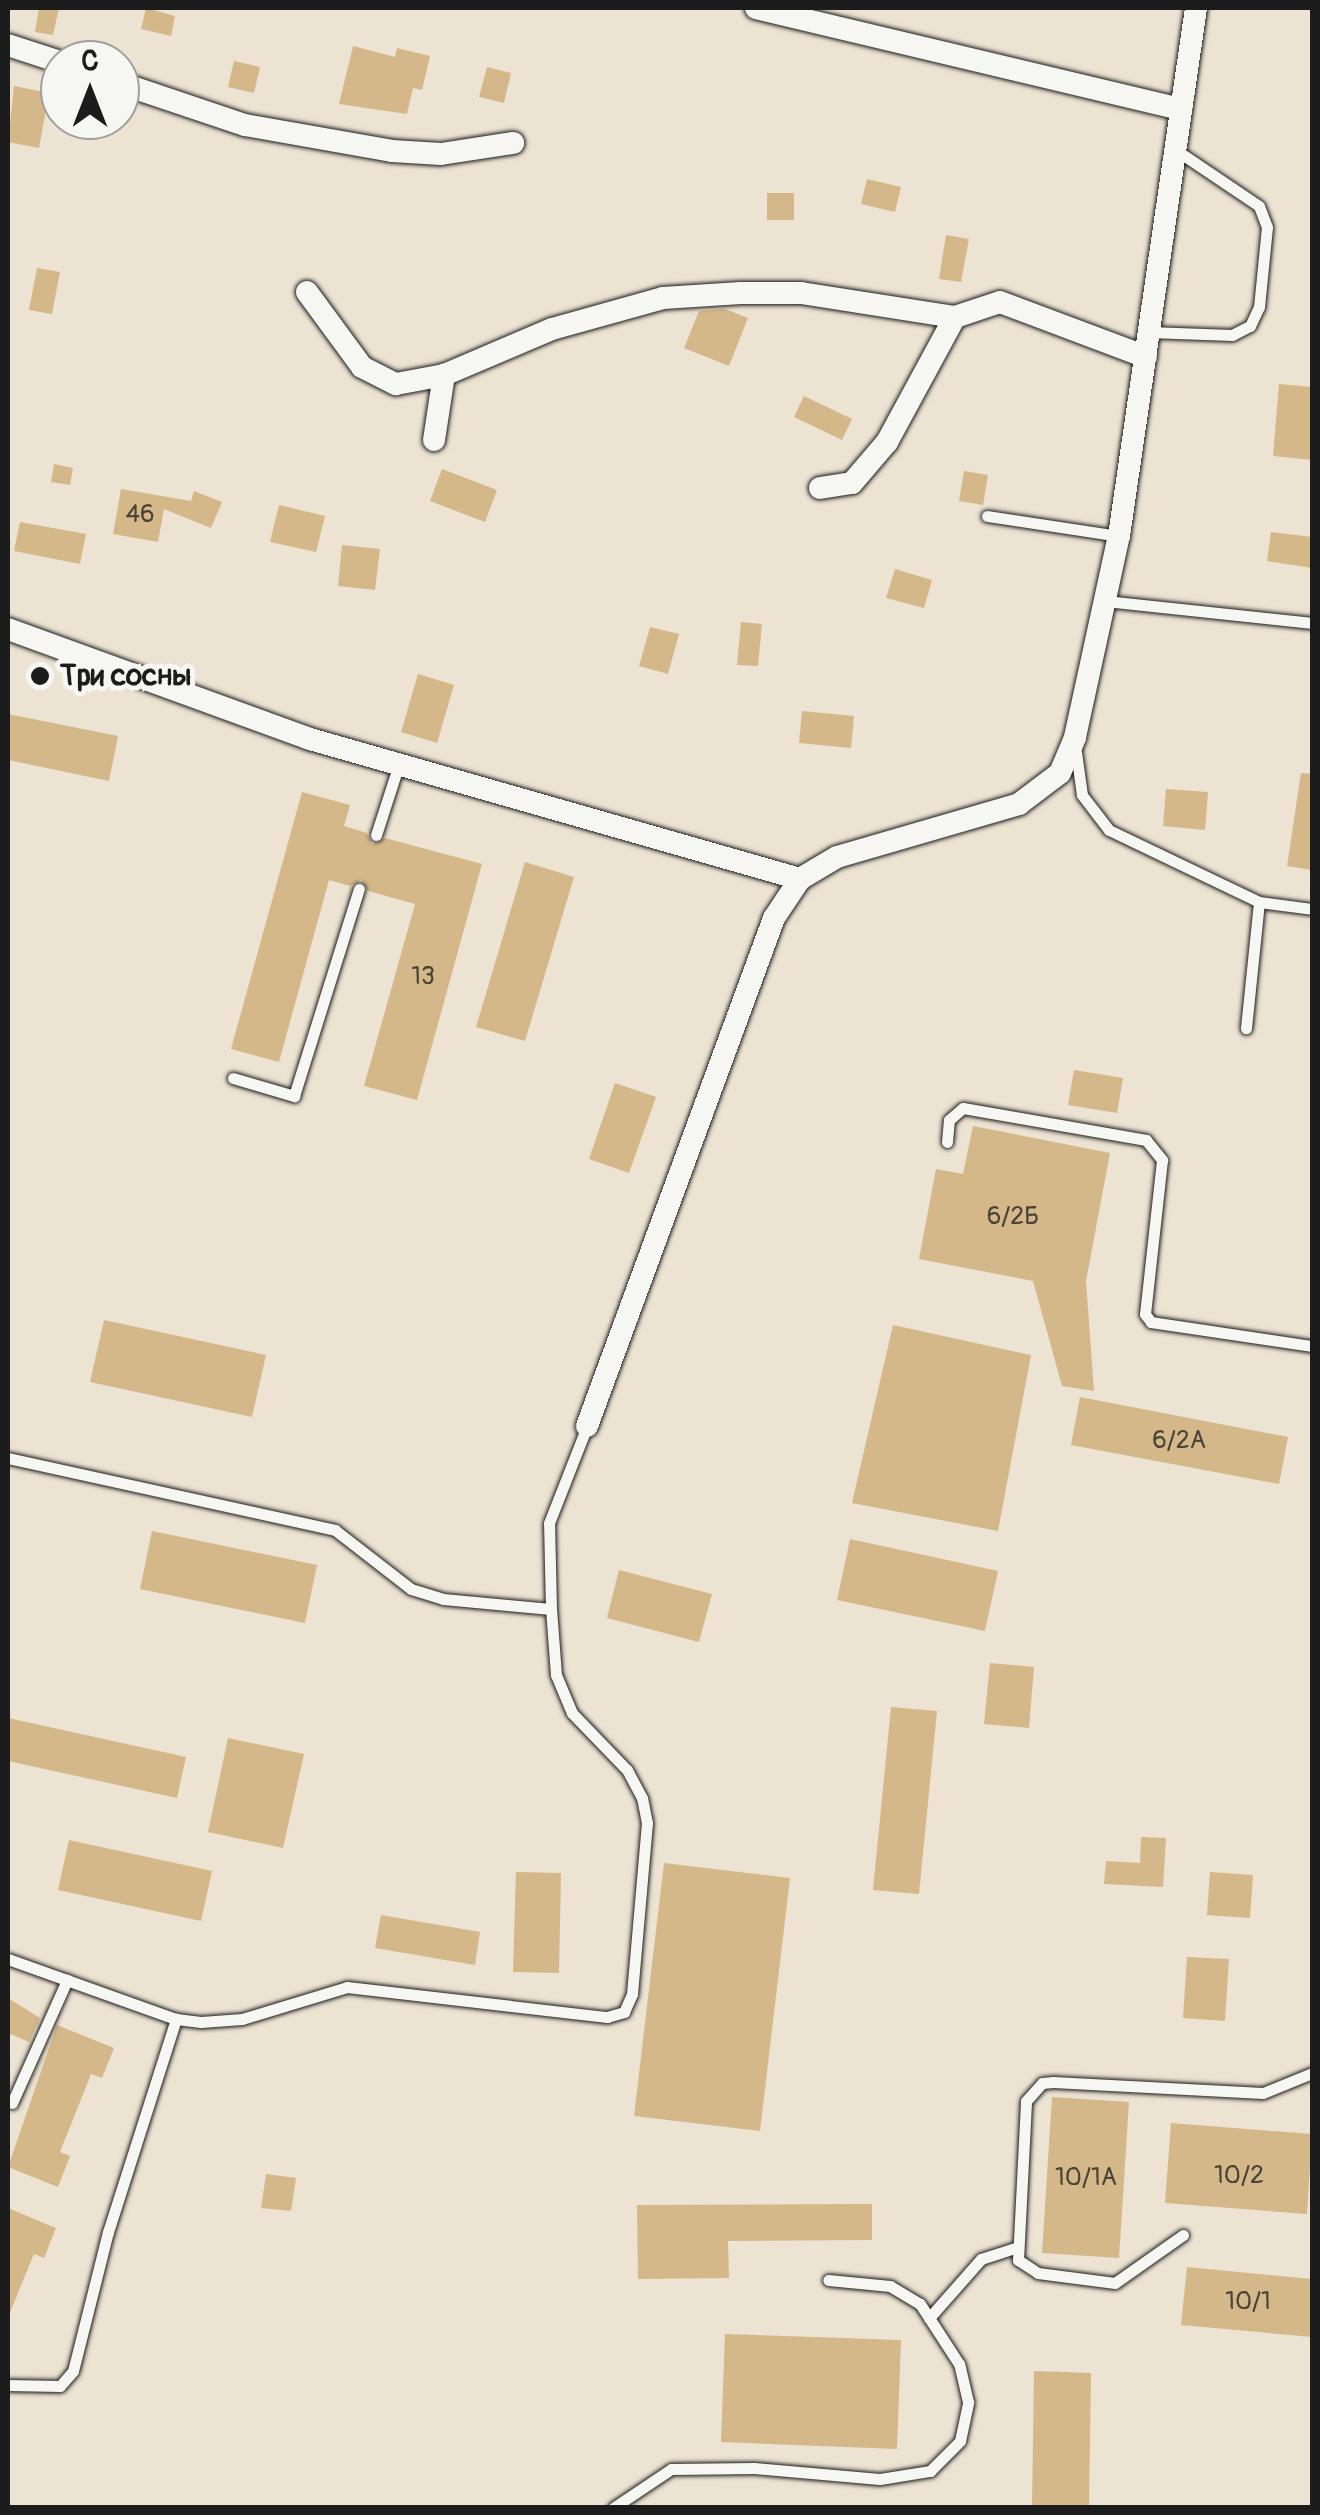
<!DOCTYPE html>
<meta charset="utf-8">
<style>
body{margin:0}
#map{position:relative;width:1320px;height:2515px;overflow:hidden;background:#ece3d2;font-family:Pangolin,sans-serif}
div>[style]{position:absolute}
.building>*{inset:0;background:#d4b889}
.roads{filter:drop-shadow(0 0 2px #1c1c1c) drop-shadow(0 0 2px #1c1c1c)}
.lane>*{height:11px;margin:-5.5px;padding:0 5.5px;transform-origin:5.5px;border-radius:5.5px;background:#f6f6f2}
.street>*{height:22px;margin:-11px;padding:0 11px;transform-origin:11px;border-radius:11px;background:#f6f6f2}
.dots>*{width:28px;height:28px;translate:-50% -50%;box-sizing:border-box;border:5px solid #f6f6f2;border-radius:50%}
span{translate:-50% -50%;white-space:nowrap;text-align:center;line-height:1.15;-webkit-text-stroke:10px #f6f6f2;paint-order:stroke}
.number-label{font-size:25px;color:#4a4337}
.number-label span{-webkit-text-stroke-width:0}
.poi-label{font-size:30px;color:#1c1c1c;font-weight:700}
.left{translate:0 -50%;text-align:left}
.frame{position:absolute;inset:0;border:10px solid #1c1c1c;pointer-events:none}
.north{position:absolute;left:40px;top:40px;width:100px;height:100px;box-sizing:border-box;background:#f6f6f2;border:2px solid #9f9f9c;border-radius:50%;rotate:0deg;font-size:28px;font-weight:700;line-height:40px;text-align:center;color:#1c1c1c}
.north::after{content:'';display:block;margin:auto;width:35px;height:45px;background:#1c1c1c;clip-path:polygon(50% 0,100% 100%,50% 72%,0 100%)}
</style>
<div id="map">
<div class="building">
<i style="clip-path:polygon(39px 8px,59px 8px,53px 35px,35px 32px)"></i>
<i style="clip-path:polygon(146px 8px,175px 16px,171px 36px,141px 29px)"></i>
<i style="clip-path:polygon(353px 46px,395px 57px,397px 48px,430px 56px,422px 90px,413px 88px,407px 114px,339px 104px)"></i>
<i style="clip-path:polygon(234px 61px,260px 67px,254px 93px,228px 87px)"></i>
<i style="clip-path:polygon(487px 67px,511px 73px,504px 103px,479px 97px)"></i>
<i style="clip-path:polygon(14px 86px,49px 93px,39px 148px,8px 142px)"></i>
<i style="clip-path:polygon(867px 179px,901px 187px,895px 212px,861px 204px)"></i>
<i style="clip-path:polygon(767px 193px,794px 193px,794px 220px,767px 220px)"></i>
<i style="clip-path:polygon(946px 235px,969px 239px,961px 282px,939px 279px)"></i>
<i style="clip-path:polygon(37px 268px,60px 272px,52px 314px,29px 310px)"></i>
<i style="clip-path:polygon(725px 309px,748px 318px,729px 366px,684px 348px,699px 311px)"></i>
<i style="clip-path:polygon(1279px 384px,1312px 387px,1312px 460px,1273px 456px)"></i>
<i style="clip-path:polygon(804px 396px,852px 419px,842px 440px,794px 417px)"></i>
<i style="clip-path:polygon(54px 464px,73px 468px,70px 485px,51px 482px)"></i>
<i style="clip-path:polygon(442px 469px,497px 490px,485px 522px,430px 501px)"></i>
<i style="clip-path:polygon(964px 471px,988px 475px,983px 505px,959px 501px)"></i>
<i style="clip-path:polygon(121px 489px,191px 501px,194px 491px,222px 502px,211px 528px,164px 509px,158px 542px,113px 534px)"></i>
<i style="clip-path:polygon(279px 505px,325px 516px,316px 552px,270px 542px)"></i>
<i style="clip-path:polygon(20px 522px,86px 534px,80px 564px,14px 551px)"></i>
<i style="clip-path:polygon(1271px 532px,1312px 537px,1312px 568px,1267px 561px)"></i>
<i style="clip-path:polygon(342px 545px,380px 549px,375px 590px,338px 586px)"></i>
<i style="clip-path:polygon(895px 569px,932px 580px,924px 608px,886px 598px)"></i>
<i style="clip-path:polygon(741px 622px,762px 624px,758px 666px,737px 665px)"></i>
<i style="clip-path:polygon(650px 627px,679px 634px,668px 674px,639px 666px)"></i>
<i style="clip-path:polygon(418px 674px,454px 685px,437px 743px,401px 732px)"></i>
<i style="clip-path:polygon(802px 711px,854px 716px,851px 748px,799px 743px)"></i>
<i style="clip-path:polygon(8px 714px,118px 736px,109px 781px,8px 760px)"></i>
<i style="clip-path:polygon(1301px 773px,1312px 774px,1312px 870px,1287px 866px)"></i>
<i style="clip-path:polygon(1166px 789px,1208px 792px,1205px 830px,1163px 826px)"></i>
<i style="clip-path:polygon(302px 792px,350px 805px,344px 826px,367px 833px,372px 844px,385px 838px,482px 864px,417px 1100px,364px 1086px,415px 904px,368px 891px,361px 880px,350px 886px,329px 880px,279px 1062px,231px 1049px)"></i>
<i style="clip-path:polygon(525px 862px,574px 877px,525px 1041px,476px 1027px)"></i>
<i style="clip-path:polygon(1074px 1070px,1123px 1078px,1117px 1113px,1068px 1105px)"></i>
<i style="clip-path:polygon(615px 1083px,656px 1097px,629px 1173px,589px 1159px)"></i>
<i style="clip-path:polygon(973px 1126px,1110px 1153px,1086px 1281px,1094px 1391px,1062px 1386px,1033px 1281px,919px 1259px,936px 1169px,963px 1174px)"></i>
<i style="clip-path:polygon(104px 1320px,266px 1355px,252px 1417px,90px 1382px)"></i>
<i style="clip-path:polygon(893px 1325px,1031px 1355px,998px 1531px,852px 1503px)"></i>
<i style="clip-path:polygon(1080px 1397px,1288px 1437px,1279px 1484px,1071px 1445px)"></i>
<i style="clip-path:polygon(152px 1531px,317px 1565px,305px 1623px,140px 1589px)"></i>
<i style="clip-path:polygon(850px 1539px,998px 1571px,985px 1631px,837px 1600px)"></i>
<i style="clip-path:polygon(619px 1570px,712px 1594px,699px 1642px,607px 1618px)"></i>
<i style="clip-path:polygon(990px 1663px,1034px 1667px,1029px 1728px,984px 1724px)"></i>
<i style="clip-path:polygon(891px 1707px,937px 1711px,919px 1894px,873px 1890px)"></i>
<i style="clip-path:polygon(8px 1718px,186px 1757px,177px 1798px,8px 1761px)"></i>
<i style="clip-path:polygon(228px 1738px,304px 1754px,283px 1848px,208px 1832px)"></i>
<i style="clip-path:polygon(1141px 1837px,1166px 1838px,1163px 1887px,1104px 1884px,1106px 1861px,1140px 1863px)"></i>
<i style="clip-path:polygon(69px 1840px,212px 1871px,201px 1921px,58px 1890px)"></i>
<i style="clip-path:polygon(664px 1863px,790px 1878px,760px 2131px,634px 2116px)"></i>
<i style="clip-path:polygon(516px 1872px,561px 1873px,559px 1973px,513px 1972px)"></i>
<i style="clip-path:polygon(1210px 1872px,1253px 1875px,1250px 1918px,1207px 1915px)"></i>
<i style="clip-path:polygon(381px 1915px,480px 1932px,475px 1965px,375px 1948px)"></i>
<i style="clip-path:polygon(1187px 1957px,1229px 1959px,1225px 2021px,1183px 2018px)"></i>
<i style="clip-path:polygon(8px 1998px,40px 2018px,29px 2042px,8px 2033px)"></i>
<i style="clip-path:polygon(57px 2025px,114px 2048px,102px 2078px,91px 2074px,60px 2152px,70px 2156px,58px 2187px,8px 2167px)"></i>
<i style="clip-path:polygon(1052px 2097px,1129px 2102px,1119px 2258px,1042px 2253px)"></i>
<i style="clip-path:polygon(1171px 2123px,1312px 2134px,1307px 2214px,1165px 2203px)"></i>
<i style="clip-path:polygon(266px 2174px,296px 2178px,291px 2211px,261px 2208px)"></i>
<i style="clip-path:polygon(872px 2204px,872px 2240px,728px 2241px,729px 2278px,638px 2279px,637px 2205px)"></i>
<i style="clip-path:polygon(8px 2208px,56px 2228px,44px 2258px,34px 2254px,8px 2317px)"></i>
<i style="clip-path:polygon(1187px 2267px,1312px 2279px,1312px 2337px,1181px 2325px)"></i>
<i style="clip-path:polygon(725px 2334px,901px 2340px,897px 2449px,721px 2442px)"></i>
<i style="clip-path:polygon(1034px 2371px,1091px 2373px,1089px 2508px,1032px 2508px)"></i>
</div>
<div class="roads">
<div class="lane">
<i style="left:1149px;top:332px;width:83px;rotate:2.1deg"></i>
<i style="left:1232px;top:335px;width:20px;rotate:-27deg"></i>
<i style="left:1250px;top:326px;width:21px;rotate:-65deg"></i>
<i style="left:1259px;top:307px;width:80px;rotate:-84.3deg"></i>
<i style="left:1267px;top:227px;width:22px;rotate:-111deg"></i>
<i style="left:1259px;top:206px;width:100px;rotate:-146deg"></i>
<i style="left:987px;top:516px;width:134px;rotate:8.6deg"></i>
<i style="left:1106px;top:601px;width:207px;rotate:6.1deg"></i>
<i style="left:1076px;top:752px;width:43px;rotate:82.1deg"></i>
<i style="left:1082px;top:795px;width:44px;rotate:52.4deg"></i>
<i style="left:1109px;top:830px;width:166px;rotate:25.6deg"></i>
<i style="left:1259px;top:902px;width:127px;rotate:95.9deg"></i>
<i style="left:376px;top:835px;width:75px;rotate:-72.1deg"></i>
<i style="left:1259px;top:902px;width:53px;rotate:7.5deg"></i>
<i style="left:233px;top:1078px;width:64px;rotate:16.4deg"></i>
<i style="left:294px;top:1096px;width:217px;rotate:-72.6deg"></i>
<i style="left:947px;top:1142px;width:22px;rotate:-85deg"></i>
<i style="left:949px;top:1120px;width:18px;rotate:-41deg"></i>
<i style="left:963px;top:1108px;width:186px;rotate:9.9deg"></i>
<i style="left:1146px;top:1140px;width:26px;rotate:51deg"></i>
<i style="left:1162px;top:1160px;width:155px;rotate:96.3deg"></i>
<i style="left:1145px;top:1314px;width:10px;rotate:53deg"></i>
<i style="left:1151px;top:1322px;width:163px;rotate:8.5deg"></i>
<i style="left:8px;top:1458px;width:335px;rotate:12.4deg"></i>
<i style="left:335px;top:1530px;width:96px;rotate:37.8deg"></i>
<i style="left:411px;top:1589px;width:34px;rotate:17deg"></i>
<i style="left:443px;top:1599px;width:108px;rotate:5.3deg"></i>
<i style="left:8px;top:1959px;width:178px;rotate:19.7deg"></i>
<i style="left:176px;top:2019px;width:25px;rotate:7deg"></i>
<i style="left:201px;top:2022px;width:41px;rotate:-4.2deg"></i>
<i style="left:242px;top:2019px;width:110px;rotate:-16.9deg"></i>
<i style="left:347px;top:1987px;width:262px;rotate:6.6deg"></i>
<i style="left:607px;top:2017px;width:18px;rotate:-16deg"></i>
<i style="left:624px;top:2012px;width:20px;rotate:-66deg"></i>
<i style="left:632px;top:1994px;width:172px;rotate:-85deg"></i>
<i style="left:647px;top:1823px;width:25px;rotate:-101deg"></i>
<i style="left:642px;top:1798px;width:32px;rotate:-118deg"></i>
<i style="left:627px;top:1770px;width:79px;rotate:-134deg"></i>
<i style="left:572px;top:1713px;width:41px;rotate:-112.8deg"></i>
<i style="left:556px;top:1675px;width:66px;rotate:-94.3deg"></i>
<i style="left:551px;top:1609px;width:86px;rotate:-91.3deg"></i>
<i style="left:549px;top:1523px;width:104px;rotate:-68.6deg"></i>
<i style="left:12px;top:2103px;width:135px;rotate:-65.9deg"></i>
<i style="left:1183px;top:2235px;width:83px;rotate:144.8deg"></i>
<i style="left:1115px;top:2283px;width:78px;rotate:-172.6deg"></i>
<i style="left:1038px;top:2273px;width:24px;rotate:-147deg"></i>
<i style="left:1018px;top:2260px;width:159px;rotate:-87.1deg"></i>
<i style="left:1026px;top:2101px;width:24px;rotate:-48deg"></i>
<i style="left:1042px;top:2083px;width:11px;rotate:-5deg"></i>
<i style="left:1053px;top:2082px;width:210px;rotate:3deg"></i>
<i style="left:1263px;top:2093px;width:53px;rotate:-22.2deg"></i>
<i style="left:929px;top:2318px;width:79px;rotate:-48.6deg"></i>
<i style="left:981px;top:2259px;width:36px;rotate:-18deg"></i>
<i style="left:8px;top:2385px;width:52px;rotate:1.1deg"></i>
<i style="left:60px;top:2386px;width:20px;rotate:-49deg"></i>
<i style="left:73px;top:2371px;width:143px;rotate:-75.9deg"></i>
<i style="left:108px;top:2232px;width:224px;rotate:-72.3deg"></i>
<i style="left:613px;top:2508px;width:70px;rotate:-33.9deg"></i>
<i style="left:671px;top:2469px;width:83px;rotate:-0.7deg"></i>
<i style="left:754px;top:2468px;width:126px;rotate:5deg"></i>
<i style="left:880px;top:2479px;width:51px;rotate:-9.1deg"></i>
<i style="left:930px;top:2471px;width:42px;rotate:-45deg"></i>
<i style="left:960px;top:2441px;width:40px;rotate:-78deg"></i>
<i style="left:968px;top:2402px;width:39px;rotate:-103deg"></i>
<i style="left:959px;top:2364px;width:72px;rotate:-123deg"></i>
<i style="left:920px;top:2304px;width:35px;rotate:-149deg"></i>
<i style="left:890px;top:2286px;width:62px;rotate:-174.5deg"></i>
</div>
<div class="street">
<i style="left:756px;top:8px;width:437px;rotate:13.4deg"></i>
<i style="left:8px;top:45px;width:55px;rotate:18.1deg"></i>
<i style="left:120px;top:83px;width:132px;rotate:18.6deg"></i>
<i style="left:245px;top:125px;width:149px;rotate:10deg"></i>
<i style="left:392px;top:151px;width:49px;rotate:3.5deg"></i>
<i style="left:441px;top:154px;width:73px;rotate:-8.7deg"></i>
<i style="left:307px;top:292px;width:93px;rotate:53.7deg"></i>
<i style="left:362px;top:367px;width:38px;rotate:27deg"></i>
<i style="left:396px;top:384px;width:49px;rotate:-10.6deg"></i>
<i style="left:444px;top:375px;width:117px;rotate:-23.1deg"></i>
<i style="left:552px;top:329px;width:115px;rotate:-15.6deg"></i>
<i style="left:663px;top:298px;width:78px;rotate:-3.7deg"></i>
<i style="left:741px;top:293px;width:60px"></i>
<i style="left:801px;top:293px;width:156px;rotate:8.9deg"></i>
<i style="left:955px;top:317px;width:47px;rotate:-18.4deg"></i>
<i style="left:1000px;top:302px;width:156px;rotate:20.6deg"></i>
<i style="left:434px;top:440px;width:66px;rotate:-81.3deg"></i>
<i style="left:820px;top:488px;width:32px;rotate:-9deg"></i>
<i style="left:852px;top:483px;width:54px;rotate:-49.5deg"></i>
<i style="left:887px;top:442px;width:142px;rotate:-61.5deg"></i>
<i style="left:8px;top:629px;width:321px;rotate:20deg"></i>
<i style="left:310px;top:739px;width:510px;rotate:15.95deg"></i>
<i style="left:587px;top:1426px;width:541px;rotate:-69.79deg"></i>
<i style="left:774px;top:918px;width:47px;rotate:-56.3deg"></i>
<i style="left:800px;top:879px;width:43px;rotate:-30.7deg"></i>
<i style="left:837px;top:857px;width:190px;rotate:-16.2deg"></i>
<i style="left:1019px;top:804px;width:51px;rotate:-37.1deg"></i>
<i style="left:1060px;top:773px;width:39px;rotate:-67deg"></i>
<i style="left:1075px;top:737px;width:206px;rotate:-77.7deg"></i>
<i style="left:1119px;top:536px;width:534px;rotate:-81.7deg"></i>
</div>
</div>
<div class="dots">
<i style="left:40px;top:676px;background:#1c1c1c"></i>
</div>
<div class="number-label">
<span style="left:140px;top:515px">46</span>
<span style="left:423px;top:977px">13</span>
<span style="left:1013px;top:1217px">6/2Б</span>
<span style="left:1179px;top:1441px">6/2А</span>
<span style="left:1239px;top:2176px">10/2</span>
<span style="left:1086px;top:2178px">10/1А</span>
<span style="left:1248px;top:2302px">10/1</span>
</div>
<div class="poi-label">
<span class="left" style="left:60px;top:676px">Три сосны</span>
</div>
<div class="frame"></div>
<div class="north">С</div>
</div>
